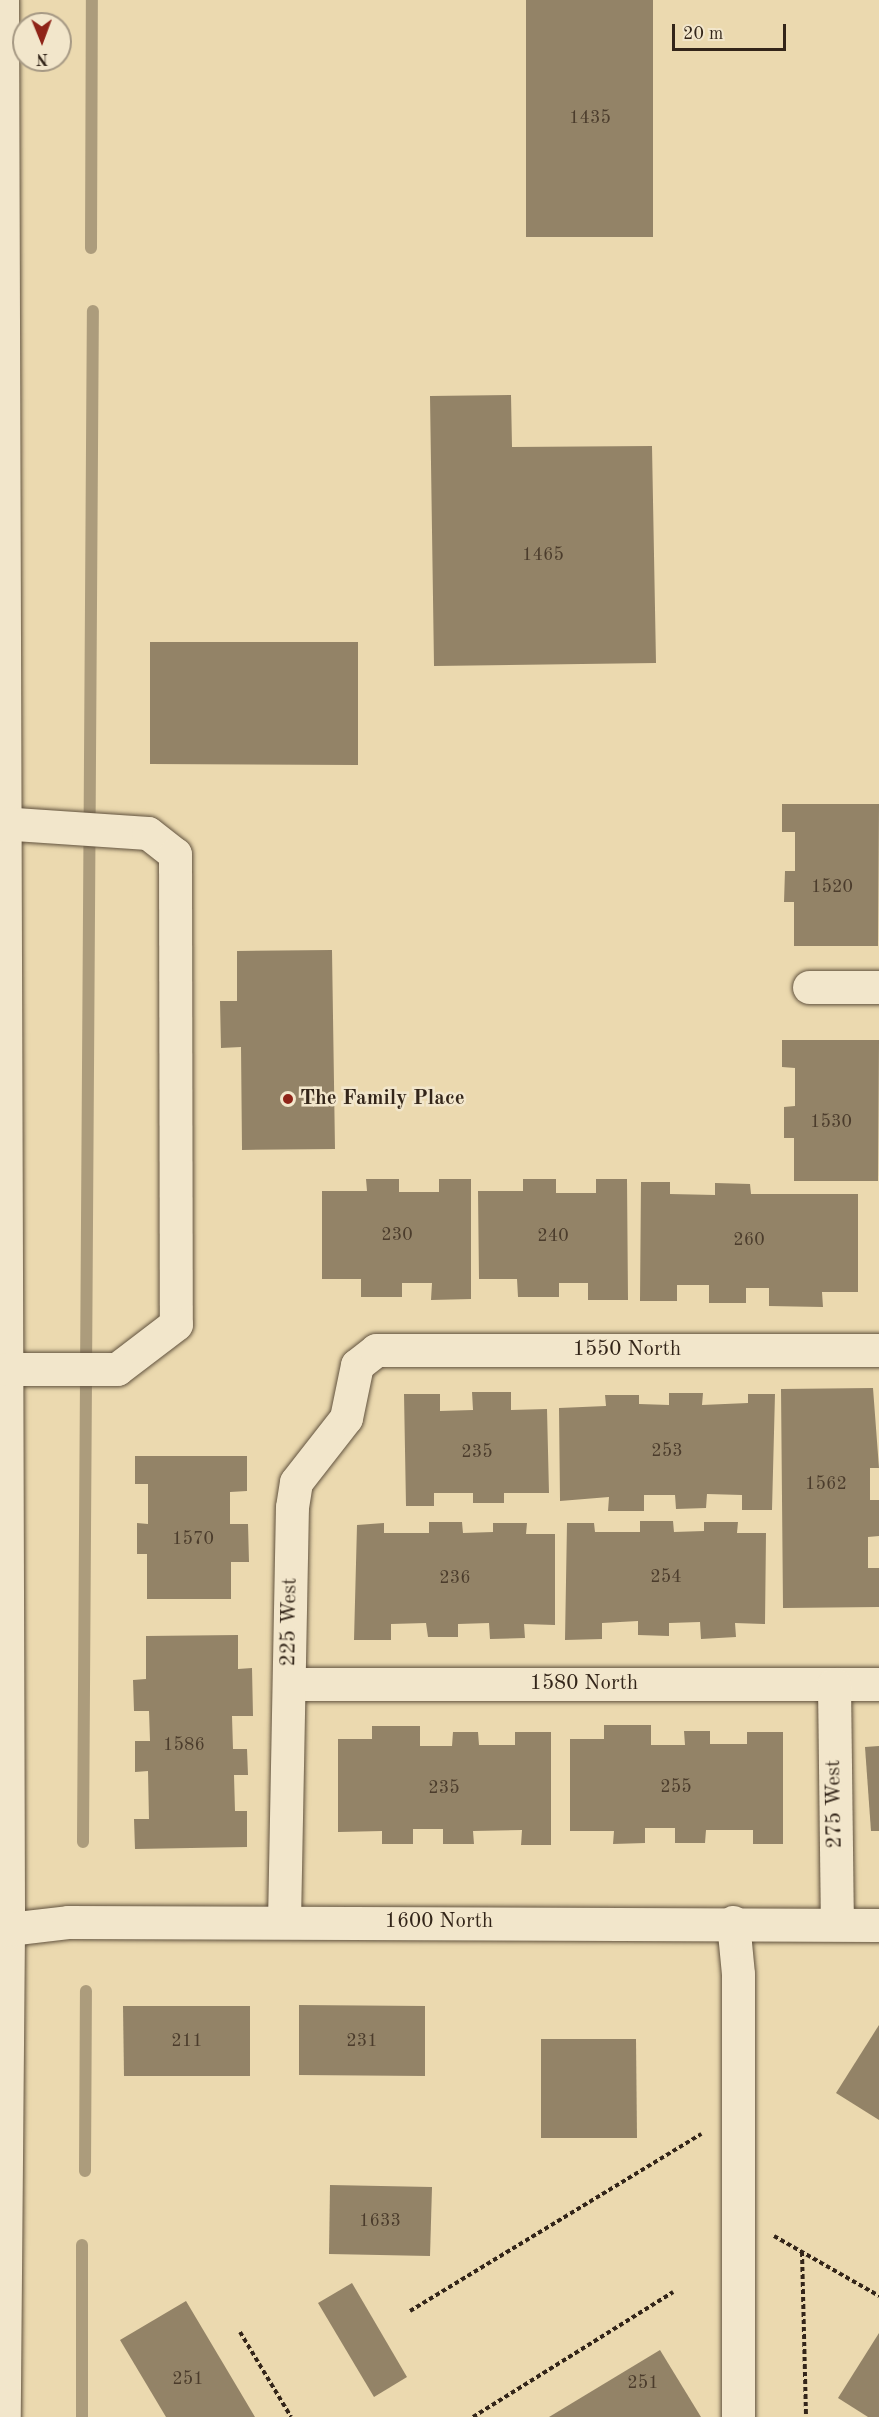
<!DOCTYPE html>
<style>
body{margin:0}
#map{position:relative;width:879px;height:2417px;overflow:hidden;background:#ebd9af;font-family:"Old Standard TT",serif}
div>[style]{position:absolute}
.stream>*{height:12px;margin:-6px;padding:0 6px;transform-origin:6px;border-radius:6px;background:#ac9c7c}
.building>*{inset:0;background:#938367}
.path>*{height:4px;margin-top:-2px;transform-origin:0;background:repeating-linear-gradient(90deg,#332519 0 4.5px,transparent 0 7.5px)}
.roads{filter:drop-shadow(0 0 2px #61523e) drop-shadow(0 0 2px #61523e)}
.minor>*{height:33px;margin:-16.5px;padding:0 16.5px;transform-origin:16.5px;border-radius:16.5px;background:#f2e6cb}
.dots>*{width:16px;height:16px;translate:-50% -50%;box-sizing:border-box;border:3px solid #f2e6cb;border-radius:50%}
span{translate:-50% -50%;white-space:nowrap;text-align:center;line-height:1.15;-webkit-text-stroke:5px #f2e6cb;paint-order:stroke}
.number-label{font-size:18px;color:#4b3c2c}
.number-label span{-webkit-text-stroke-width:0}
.poi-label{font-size:21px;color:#332519;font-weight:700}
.left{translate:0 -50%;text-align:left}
.street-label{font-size:21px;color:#332519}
.north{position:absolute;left:12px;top:12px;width:60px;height:60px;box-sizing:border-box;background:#f2e6cb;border:2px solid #a69984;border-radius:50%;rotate:179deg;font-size:16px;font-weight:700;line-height:24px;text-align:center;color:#332519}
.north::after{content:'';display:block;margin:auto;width:21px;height:27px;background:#8f2418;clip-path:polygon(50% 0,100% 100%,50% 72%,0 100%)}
.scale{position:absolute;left:672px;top:24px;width:114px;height:27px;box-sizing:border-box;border:3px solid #332519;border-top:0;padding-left:8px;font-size:18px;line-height:21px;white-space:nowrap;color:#332519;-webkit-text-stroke:4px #f2e6cb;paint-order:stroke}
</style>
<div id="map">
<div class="stream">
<i style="left:91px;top:248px;width:248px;rotate:-89.8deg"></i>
<i style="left:83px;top:1842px;width:1531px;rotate:-89.63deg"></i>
<i style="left:85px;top:2171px;width:180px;rotate:-89.7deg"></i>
<i style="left:82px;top:2417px;width:172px;rotate:-90deg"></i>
</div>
<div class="building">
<i style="clip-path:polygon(526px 0,653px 0,653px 237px,526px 237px)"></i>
<i style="clip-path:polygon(511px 395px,512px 447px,652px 446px,656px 663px,434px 666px,430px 396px)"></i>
<i style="clip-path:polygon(150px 642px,358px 642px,358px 765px,150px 764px)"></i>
<i style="clip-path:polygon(782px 804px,879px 804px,878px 946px,794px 946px,794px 902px,784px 902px,785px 871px,795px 871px,795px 832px,782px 832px)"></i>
<i style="clip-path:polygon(332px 950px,335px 1149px,242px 1150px,241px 1047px,221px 1048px,220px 1001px,237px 1001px,237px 951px)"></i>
<i style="clip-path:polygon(782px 1040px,879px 1040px,878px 1181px,794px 1181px,794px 1138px,784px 1138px,784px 1107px,795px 1106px,795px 1068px,782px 1067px)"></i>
<i style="clip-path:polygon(366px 1179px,399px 1179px,399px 1192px,439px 1192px,439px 1179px,471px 1179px,471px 1299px,431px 1300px,432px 1283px,402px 1283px,402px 1297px,361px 1297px,361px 1279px,322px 1279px,322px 1191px,367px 1191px)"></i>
<i style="clip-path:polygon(523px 1179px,556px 1179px,556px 1193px,596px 1193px,596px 1179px,627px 1179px,628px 1300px,588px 1300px,588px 1283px,559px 1283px,559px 1297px,518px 1297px,517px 1279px,479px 1279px,478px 1191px,523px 1191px)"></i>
<i style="clip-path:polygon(641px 1182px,670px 1182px,670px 1194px,715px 1195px,715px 1183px,750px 1184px,751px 1194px,858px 1194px,858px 1292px,822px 1292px,823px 1307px,769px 1306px,769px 1288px,746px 1288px,746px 1303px,709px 1303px,709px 1285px,677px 1285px,677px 1301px,640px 1301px)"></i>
<i style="clip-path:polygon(873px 1388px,879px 1468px,870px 1468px,870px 1500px,879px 1500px,879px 1536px,868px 1537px,868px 1568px,879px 1568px,879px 1607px,783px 1608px,781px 1389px)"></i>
<i style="clip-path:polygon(472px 1392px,511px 1392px,511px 1410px,547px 1409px,549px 1493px,504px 1493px,504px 1503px,473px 1503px,473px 1493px,434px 1493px,434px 1506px,406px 1506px,404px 1394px,440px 1394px,440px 1411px,473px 1410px)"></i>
<i style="clip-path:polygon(669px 1393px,703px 1393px,702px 1405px,748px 1403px,748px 1394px,775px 1394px,772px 1510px,742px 1510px,742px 1495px,707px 1494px,706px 1508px,676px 1509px,675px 1495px,644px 1495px,644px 1511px,608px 1511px,609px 1497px,560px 1501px,559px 1408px,606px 1406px,605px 1395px,639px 1395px,639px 1404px,669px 1405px)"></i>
<i style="clip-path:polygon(135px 1456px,247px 1456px,247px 1491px,230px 1492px,230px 1524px,248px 1524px,249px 1562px,231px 1562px,231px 1599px,147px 1599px,147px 1554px,137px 1554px,137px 1523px,148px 1524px,148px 1484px,135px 1484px)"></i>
<i style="clip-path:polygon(640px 1521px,673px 1521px,674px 1532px,704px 1531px,704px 1522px,738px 1522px,737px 1533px,766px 1533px,765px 1624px,735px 1623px,736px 1637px,701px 1639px,700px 1622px,669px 1623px,669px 1636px,638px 1635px,638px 1621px,602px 1623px,602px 1639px,565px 1640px,567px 1523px,594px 1523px,595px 1532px,640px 1532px)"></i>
<i style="clip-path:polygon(429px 1522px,462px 1522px,463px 1533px,493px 1532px,493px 1523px,527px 1523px,526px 1534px,555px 1534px,555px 1625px,524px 1624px,525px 1638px,490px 1639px,489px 1623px,458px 1624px,458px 1637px,428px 1637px,426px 1623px,391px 1624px,391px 1640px,354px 1640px,357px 1525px,384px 1523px,384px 1533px,429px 1533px)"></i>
<i style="clip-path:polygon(238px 1635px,238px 1669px,252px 1668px,253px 1716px,232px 1716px,233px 1749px,247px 1749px,248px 1775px,234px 1775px,235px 1811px,247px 1811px,247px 1847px,135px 1849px,134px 1819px,149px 1819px,148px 1771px,135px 1772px,135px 1741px,150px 1741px,149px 1711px,134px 1711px,133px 1680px,146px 1679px,146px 1636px)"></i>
<i style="clip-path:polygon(604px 1725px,651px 1725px,651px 1745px,685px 1745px,684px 1731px,710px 1731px,710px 1744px,747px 1744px,747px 1732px,783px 1732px,783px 1844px,753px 1844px,753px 1830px,706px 1830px,705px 1843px,675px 1843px,675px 1828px,645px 1828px,645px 1843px,613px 1844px,614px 1831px,570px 1831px,570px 1739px,604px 1739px)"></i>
<i style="clip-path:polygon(372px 1726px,420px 1726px,420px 1746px,452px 1746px,453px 1732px,478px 1732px,479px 1745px,515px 1745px,515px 1732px,551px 1732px,551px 1845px,521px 1845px,522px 1830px,473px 1831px,474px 1844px,443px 1844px,443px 1829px,413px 1829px,413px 1844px,382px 1844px,382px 1831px,338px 1832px,338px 1739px,372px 1739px)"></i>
<i style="clip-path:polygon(879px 1746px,879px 1831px,871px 1831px,865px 1747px)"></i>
<i style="clip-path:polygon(299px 2005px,425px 2006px,425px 2076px,299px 2075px)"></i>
<i style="clip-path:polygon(123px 2006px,250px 2006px,250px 2076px,124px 2076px)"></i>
<i style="clip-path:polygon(879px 2025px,879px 2120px,836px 2093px)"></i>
<i style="clip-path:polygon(541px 2039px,636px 2039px,637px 2138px,541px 2138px)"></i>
<i style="clip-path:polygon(330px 2185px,432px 2187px,430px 2256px,329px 2254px)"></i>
<i style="clip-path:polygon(352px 2283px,407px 2377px,374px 2397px,318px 2303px)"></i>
<i style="clip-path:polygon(186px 2301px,255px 2417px,166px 2417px,120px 2340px)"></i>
<i style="clip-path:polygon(879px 2333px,879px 2417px,868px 2417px,838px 2398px)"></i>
<i style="clip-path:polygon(660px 2350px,701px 2417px,549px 2417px)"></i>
</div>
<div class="path">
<i style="left:774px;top:2236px;width:121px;rotate:29.7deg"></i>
<i style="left:802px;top:2252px;width:165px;rotate:88.6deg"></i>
<i style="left:410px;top:2311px;width:341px;rotate:-31.3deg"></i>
<i style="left:240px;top:2332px;width:99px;rotate:59deg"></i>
<i style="left:473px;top:2417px;width:236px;rotate:-32deg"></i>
</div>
<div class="roads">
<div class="minor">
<i style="left:2px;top:0;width:1930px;rotate:89.82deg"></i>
<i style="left:8px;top:1930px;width:487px;rotate:90.5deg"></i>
<i style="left:0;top:823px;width:148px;rotate:3.9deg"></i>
<i style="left:148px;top:833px;width:34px;rotate:38deg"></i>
<i style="left:175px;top:854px;width:470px;rotate:89.9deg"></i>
<i style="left:176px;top:1324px;width:74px;rotate:142.7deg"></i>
<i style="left:117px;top:1369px;width:111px;rotate:180deg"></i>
<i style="left:809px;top:987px;width:70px"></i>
<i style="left:289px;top:1684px;width:590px"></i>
<i style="left:834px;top:1684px;width:240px;rotate:89.3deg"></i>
<i style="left:284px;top:1922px;width:415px;rotate:-88.9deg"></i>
<i style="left:292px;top:1507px;width:25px;rotate:-81deg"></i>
<i style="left:296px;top:1482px;width:81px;rotate:-52deg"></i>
<i style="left:346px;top:1418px;width:54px;rotate:-78.3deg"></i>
<i style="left:357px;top:1365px;width:24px;rotate:-38deg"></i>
<i style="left:376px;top:1350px;width:503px"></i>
<i style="left:733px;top:1922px;width:52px;rotate:84.5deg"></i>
<i style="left:738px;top:1974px;width:443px;rotate:90deg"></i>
<i style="left:0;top:1930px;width:68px;rotate:-6.7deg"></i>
<i style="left:68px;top:1922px;width:811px;rotate:0.21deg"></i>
</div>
</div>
<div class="dots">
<i style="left:288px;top:1099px;background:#8f2418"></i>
</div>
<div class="number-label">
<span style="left:590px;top:118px">1435</span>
<span style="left:543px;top:555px">1465</span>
<span style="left:832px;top:887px">1520</span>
<span style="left:831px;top:1122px">1530</span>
<span style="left:397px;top:1235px">230</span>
<span style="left:553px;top:1236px">240</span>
<span style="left:749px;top:1240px">260</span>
<span style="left:667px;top:1451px">253</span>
<span style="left:477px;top:1452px">235</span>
<span style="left:826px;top:1484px">1562</span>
<span style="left:193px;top:1539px">1570</span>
<span style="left:666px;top:1577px">254</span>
<span style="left:455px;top:1578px">236</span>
<span style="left:184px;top:1745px">1586</span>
<span style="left:676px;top:1787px">255</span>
<span style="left:444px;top:1788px">235</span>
<span style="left:187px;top:2041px">211</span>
<span style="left:362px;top:2041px">231</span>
<span style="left:380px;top:2221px">1633</span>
<span style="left:188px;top:2379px">251</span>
<span style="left:643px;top:2383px">251</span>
</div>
<div class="poi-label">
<span class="left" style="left:300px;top:1099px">The Family Place</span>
</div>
<div class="street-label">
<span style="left:627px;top:1350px">1550 North</span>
<span style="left:290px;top:1622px;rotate:-89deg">225 West</span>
<span style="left:584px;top:1684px">1580 North</span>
<span style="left:835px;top:1804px;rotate:-91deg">275 West</span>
<span style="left:439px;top:1922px">1600 North</span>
</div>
<div class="north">N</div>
<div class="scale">20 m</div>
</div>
